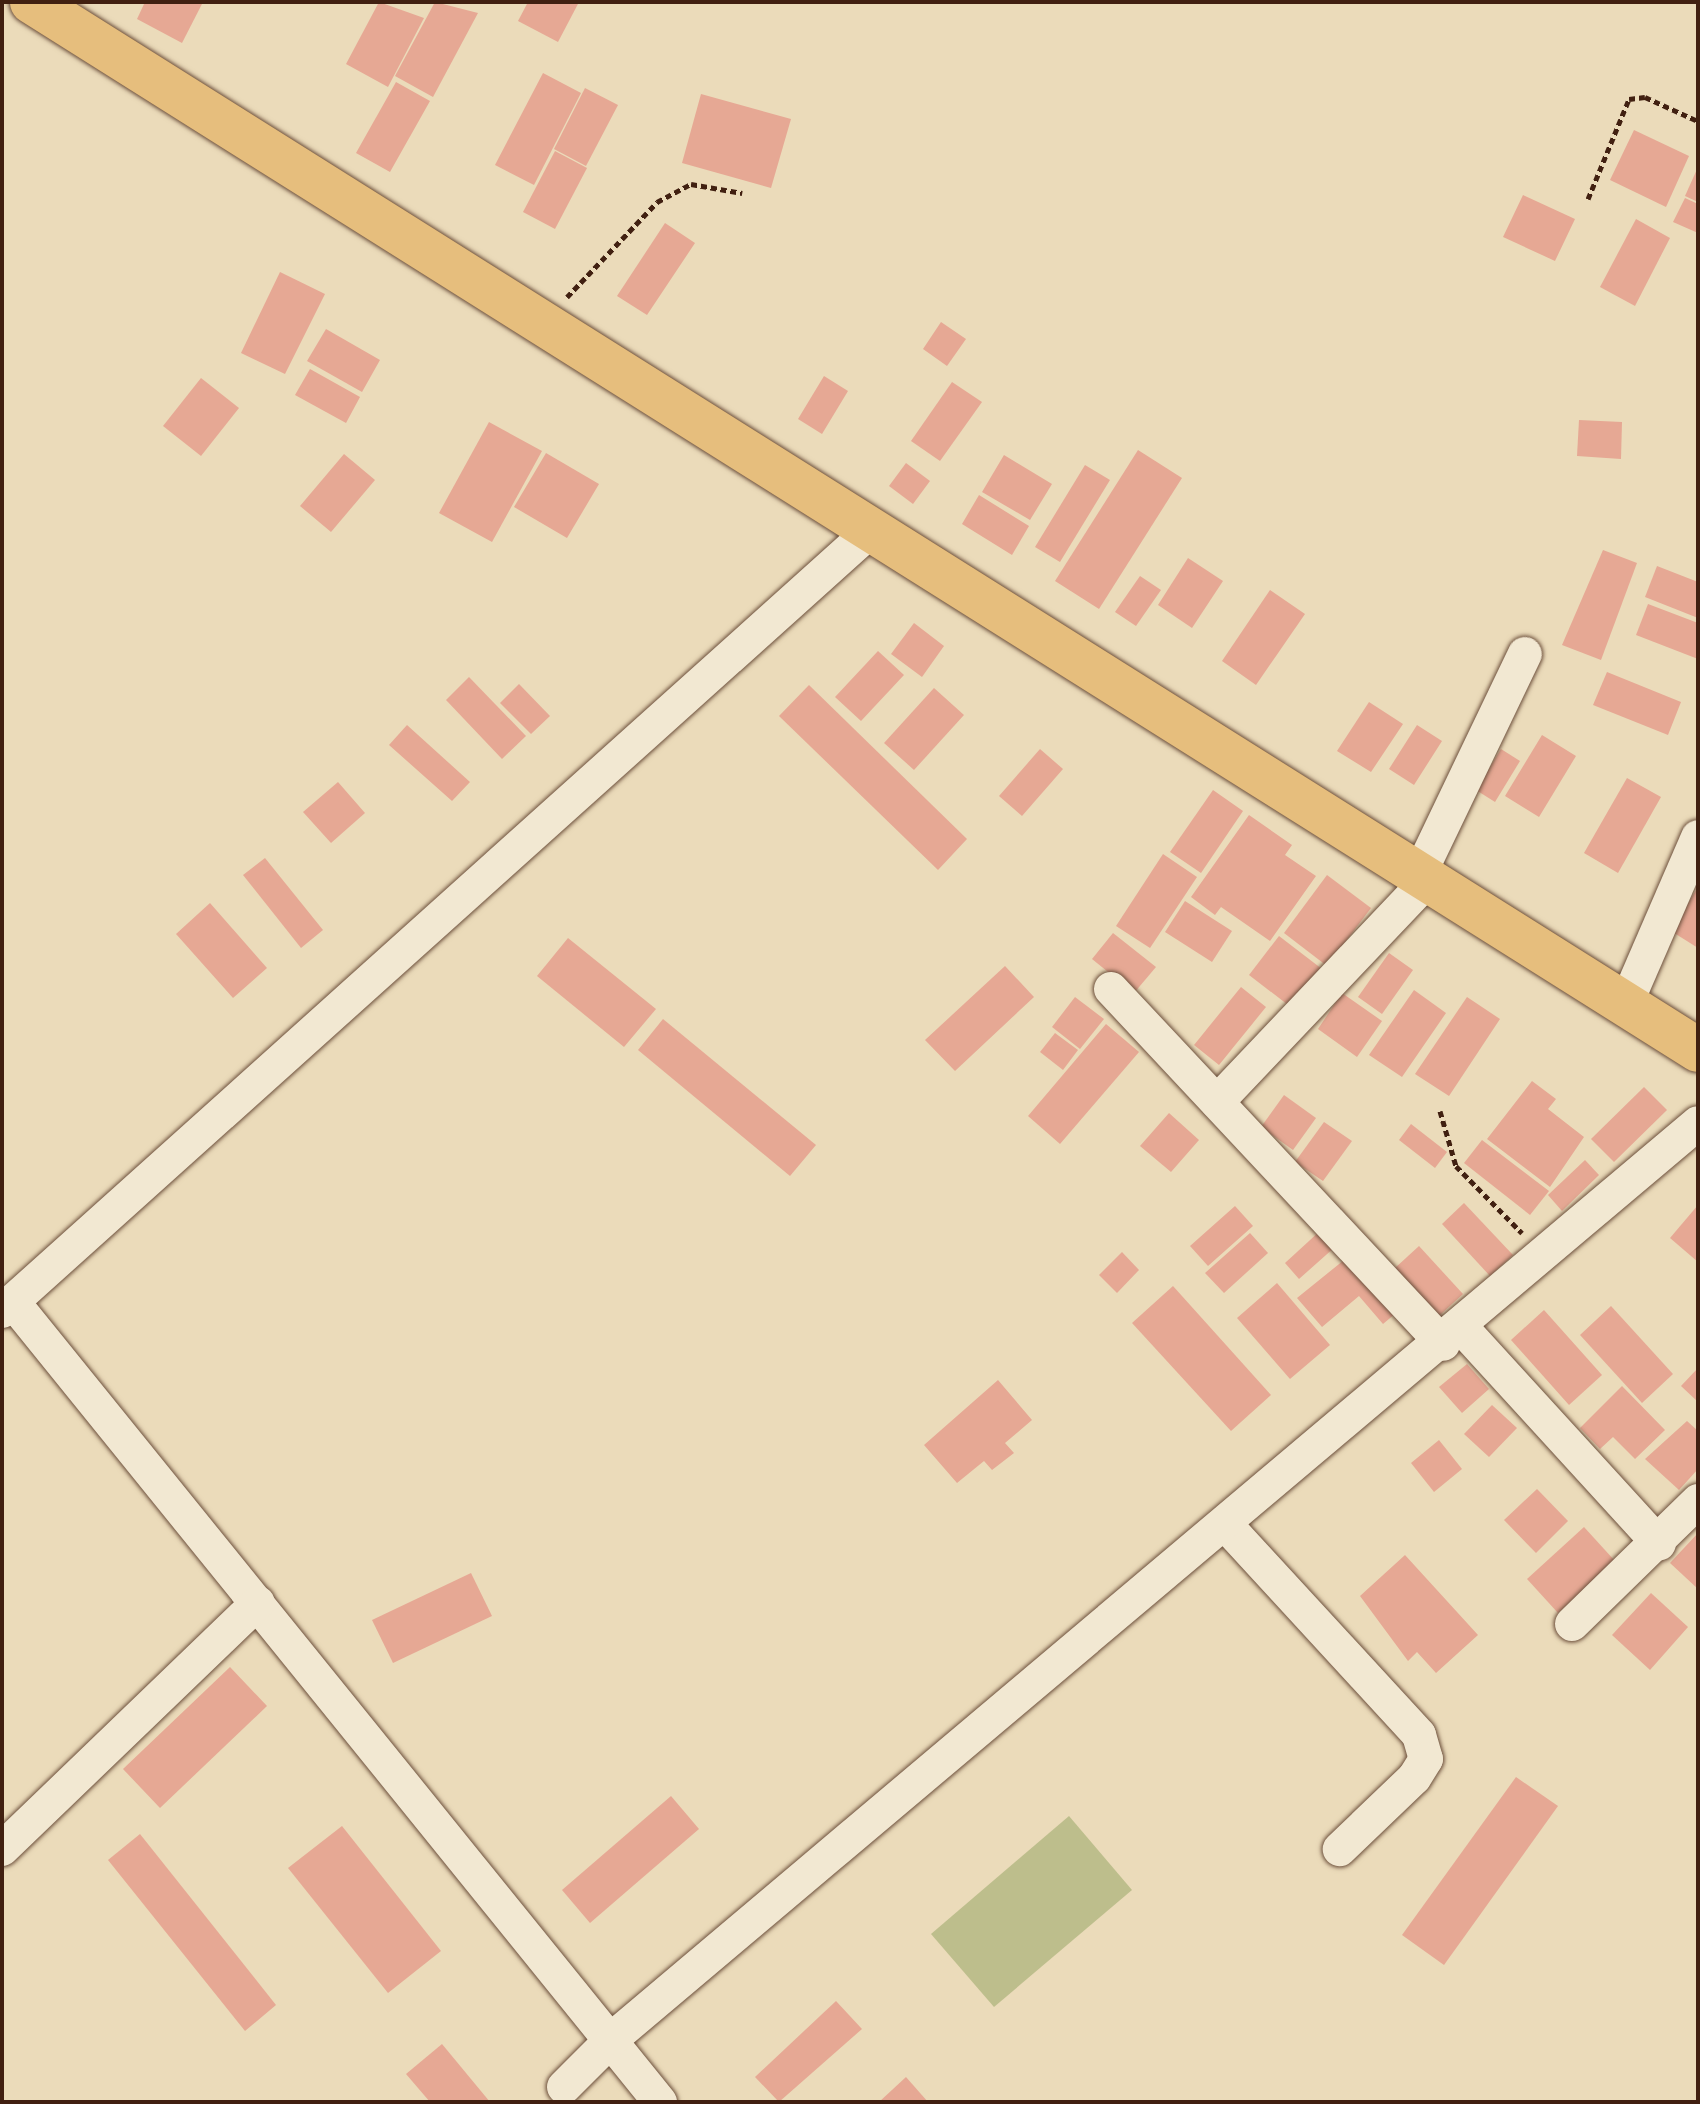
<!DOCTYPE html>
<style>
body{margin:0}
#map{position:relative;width:1700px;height:2104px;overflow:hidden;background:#ebdbba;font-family:"IM FELL Double Pica",serif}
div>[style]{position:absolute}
.green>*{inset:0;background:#bdbe8c}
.building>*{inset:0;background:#e6a894}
.path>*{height:5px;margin-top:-2.5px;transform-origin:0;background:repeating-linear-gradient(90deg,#412011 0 6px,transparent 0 10px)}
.roads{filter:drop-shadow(0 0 2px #6c4f3b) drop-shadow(0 0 2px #6c4f3b)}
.minor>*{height:34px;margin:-17px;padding:0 17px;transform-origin:17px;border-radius:17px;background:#f2e8d2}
.highway>*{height:44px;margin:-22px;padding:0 22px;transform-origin:22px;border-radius:22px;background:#e6be7d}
span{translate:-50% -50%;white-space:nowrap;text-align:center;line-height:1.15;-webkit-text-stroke:6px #f2e8d2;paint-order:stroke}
.frame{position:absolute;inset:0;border:4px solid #412011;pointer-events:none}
</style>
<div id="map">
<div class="green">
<i style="clip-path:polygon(1069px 1816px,1132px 1890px,994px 2007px,931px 1934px)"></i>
</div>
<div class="building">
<i style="clip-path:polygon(145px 2px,203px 2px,182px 43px,137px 19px)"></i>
<i style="clip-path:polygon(379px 2px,424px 18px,388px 87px,346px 64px)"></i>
<i style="clip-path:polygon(435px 2px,478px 13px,433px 97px,395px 76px)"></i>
<i style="clip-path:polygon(528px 2px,579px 2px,558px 42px,518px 21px)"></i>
<i style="clip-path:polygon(543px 73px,581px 93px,534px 185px,495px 165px)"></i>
<i style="clip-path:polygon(396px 82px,430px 101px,390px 172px,356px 153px)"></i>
<i style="clip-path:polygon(585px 88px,618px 105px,586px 166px,554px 149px)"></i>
<i style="clip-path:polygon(701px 94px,791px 119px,771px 188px,682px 163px)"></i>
<i style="clip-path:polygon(1634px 130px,1689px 156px,1666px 207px,1610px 180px)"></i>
<i style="clip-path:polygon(555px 151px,587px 168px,555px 229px,523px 212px)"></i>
<i style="clip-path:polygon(1698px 167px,1698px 202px,1685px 196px)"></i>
<i style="clip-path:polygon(1523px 195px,1575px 219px,1555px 261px,1503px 237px)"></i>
<i style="clip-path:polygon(1685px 198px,1698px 204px,1698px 233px,1673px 222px)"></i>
<i style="clip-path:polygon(1636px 219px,1670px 238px,1635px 306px,1600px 287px)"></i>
<i style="clip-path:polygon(665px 223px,695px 243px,647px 315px,617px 296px)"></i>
<i style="clip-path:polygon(280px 272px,325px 294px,285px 374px,241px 353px)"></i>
<i style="clip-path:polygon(941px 322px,966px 339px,947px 366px,923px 349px)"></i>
<i style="clip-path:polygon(326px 329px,380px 360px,362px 392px,307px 361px)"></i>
<i style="clip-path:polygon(310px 369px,360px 397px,346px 423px,295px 395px)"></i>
<i style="clip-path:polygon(824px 376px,848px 391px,822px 434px,798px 419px)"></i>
<i style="clip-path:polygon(201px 378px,239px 408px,201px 456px,163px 426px)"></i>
<i style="clip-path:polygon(952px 382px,982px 402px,940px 461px,911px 441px)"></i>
<i style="clip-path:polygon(1579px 420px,1622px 422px,1621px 459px,1577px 456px)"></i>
<i style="clip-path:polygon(489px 422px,542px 451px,492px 542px,439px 513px)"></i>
<i style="clip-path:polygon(1138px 450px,1182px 478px,1099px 609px,1055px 581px)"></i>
<i style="clip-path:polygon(546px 453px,599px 484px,567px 538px,514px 507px)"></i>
<i style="clip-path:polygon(344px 454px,375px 480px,331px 532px,300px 506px)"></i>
<i style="clip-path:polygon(1004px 455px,1052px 484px,1030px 520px,982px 492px)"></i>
<i style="clip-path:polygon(906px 463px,930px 481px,913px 504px,889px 486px)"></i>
<i style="clip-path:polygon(1085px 465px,1110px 480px,1060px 562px,1035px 547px)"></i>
<i style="clip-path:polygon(979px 495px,1029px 526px,1012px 555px,962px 524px)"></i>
<i style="clip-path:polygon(1603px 550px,1637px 563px,1601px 660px,1562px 645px)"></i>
<i style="clip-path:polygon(1188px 558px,1223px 581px,1192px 628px,1158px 605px)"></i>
<i style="clip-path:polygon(1657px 566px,1698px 582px,1698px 618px,1645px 597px)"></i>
<i style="clip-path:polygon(1140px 576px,1161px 590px,1136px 626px,1115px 612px)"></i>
<i style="clip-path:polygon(1270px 590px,1305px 614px,1256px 685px,1222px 661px)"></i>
<i style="clip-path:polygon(1648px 604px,1698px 623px,1698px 659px,1636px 635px)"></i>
<i style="clip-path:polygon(914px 623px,944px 646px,922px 677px,891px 654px)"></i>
<i style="clip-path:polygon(878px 651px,904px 675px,861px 721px,835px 697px)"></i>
<i style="clip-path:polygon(1607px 672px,1681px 702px,1668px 735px,1593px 705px)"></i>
<i style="clip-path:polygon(469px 677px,526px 736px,502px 759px,446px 700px)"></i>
<i style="clip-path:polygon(519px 684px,550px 716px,531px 734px,500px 703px)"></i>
<i style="clip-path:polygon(809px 685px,967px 839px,938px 870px,779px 716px)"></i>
<i style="clip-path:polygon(934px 688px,964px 715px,914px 770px,884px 743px)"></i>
<i style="clip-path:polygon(1369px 702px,1403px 724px,1371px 772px,1337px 751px)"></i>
<i style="clip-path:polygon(407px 725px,470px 782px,452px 801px,389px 745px)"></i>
<i style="clip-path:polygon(1417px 725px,1442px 741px,1414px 785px,1389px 769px)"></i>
<i style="clip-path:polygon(1542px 735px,1576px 756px,1539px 817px,1505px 796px)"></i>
<i style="clip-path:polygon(1040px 749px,1063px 769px,1022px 816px,999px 796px)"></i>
<i style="clip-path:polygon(1501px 749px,1520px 761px,1495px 802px,1476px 790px)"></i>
<i style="clip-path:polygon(1627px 778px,1661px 797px,1618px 873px,1584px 853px)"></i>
<i style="clip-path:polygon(338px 782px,365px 813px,331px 843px,303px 812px)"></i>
<i style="clip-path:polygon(1213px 790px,1243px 811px,1201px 873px,1170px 852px)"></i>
<i style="clip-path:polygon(1249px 815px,1292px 845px,1285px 855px,1316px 876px,1270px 941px,1221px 907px,1215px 915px,1191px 897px)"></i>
<i style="clip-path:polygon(1163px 854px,1197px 877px,1150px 948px,1116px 926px)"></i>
<i style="clip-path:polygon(265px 858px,323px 930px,301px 948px,243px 875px)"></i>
<i style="clip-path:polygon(1327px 875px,1371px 908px,1327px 966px,1284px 933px)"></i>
<i style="clip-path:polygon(1698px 887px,1698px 948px,1671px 931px)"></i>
<i style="clip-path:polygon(1185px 901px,1232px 931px,1212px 962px,1165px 932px)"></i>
<i style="clip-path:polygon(210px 903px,267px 968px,233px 998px,176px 934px)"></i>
<i style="clip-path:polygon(1113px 933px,1156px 967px,1134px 993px,1092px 959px)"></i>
<i style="clip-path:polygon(1279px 936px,1322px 969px,1292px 1008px,1249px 975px)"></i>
<i style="clip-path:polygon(568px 938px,656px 1009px,624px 1047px,537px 976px)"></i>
<i style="clip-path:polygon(1389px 953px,1413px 970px,1382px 1014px,1358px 997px)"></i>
<i style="clip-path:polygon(1005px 966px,1034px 997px,955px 1071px,925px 1040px)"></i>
<i style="clip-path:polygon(1241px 987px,1266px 1007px,1219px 1065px,1194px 1045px)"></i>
<i style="clip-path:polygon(1414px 990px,1446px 1013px,1402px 1077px,1369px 1055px)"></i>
<i style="clip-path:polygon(1342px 993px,1382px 1021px,1357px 1057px,1318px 1029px)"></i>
<i style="clip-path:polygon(1075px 997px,1104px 1019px,1080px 1049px,1052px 1027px)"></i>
<i style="clip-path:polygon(1467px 997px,1500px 1019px,1449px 1096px,1415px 1074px)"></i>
<i style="clip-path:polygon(663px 1019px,816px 1145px,790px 1176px,638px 1050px)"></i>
<i style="clip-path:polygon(1106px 1024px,1139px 1052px,1060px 1144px,1028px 1116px)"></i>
<i style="clip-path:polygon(1055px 1033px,1078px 1050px,1063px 1070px,1040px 1052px)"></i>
<i style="clip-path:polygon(1532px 1081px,1556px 1099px,1548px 1109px,1584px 1137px,1550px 1187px,1487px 1139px)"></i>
<i style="clip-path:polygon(1644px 1087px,1667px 1110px,1614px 1162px,1591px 1139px)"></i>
<i style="clip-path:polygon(1284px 1095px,1316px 1118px,1293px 1150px,1261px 1127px)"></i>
<i style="clip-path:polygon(1169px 1113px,1199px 1140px,1171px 1172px,1140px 1146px)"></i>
<i style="clip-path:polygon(1324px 1122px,1352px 1141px,1323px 1181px,1295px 1162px)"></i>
<i style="clip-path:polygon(1411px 1124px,1447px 1152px,1435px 1168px,1399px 1140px)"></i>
<i style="clip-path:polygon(1482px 1140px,1549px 1191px,1530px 1215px,1464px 1163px)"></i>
<i style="clip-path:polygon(1585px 1160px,1599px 1175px,1562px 1211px,1548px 1195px)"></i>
<i style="clip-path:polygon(1464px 1203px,1513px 1255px,1490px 1276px,1442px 1224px)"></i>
<i style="clip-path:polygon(1698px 1205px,1698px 1262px,1670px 1238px)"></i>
<i style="clip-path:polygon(1235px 1206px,1253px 1226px,1208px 1266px,1190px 1246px)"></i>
<i style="clip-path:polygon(1321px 1230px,1335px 1247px,1299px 1279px,1285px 1263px)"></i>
<i style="clip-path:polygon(1250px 1233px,1268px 1253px,1224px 1293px,1205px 1273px)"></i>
<i style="clip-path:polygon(1419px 1246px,1463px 1294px,1439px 1316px,1395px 1268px)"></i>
<i style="clip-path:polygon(1122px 1252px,1139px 1270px,1117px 1293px,1099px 1275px)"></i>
<i style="clip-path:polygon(1349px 1256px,1396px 1313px,1383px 1324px,1359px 1296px,1322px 1327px,1297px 1298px)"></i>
<i style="clip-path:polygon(1277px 1283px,1330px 1345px,1290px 1379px,1237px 1318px)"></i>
<i style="clip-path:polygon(1173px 1286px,1271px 1395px,1231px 1431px,1132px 1323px)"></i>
<i style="clip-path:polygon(1611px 1306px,1673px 1374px,1642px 1403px,1580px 1335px)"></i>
<i style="clip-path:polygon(1544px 1310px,1602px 1375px,1569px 1405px,1511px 1340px)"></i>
<i style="clip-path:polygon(1467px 1364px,1489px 1389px,1462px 1413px,1439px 1387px)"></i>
<i style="clip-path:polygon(1698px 1368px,1698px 1402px,1681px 1386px)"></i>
<i style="clip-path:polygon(998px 1380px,1032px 1420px,1005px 1443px,1014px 1453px,992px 1470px,984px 1461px,957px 1483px,924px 1445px)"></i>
<i style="clip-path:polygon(1622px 1386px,1665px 1430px,1635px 1459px,1613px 1437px,1600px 1449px,1580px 1428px)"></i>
<i style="clip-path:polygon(1492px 1405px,1517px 1428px,1489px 1457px,1464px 1434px)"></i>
<i style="clip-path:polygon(1687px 1421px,1698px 1431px,1698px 1469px,1679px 1490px,1645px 1459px)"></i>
<i style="clip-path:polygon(1439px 1440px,1462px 1469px,1434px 1492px,1411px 1463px)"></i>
<i style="clip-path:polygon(1537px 1489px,1568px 1521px,1536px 1553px,1504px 1520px)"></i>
<i style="clip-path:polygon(1584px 1527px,1615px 1561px,1558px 1613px,1527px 1579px)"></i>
<i style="clip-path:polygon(1698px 1533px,1698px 1589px,1670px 1563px)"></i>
<i style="clip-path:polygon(1405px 1555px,1478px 1635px,1436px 1673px,1417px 1652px,1408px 1661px,1360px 1596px)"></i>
<i style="clip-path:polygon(471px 1573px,492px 1616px,393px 1663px,372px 1620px)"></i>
<i style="clip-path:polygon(1651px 1593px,1688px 1627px,1650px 1670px,1612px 1635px)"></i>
<i style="clip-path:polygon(230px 1667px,267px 1706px,160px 1808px,123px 1769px)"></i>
<i style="clip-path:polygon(1516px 1777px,1558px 1806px,1444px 1965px,1402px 1935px)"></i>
<i style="clip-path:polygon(671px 1796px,699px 1829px,590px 1923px,562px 1890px)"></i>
<i style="clip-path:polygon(342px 1826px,441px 1951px,388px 1993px,288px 1868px)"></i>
<i style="clip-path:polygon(140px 1834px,276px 2005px,245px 2031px,108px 1860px)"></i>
<i style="clip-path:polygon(836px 2001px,862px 2029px,779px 2102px,755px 2077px)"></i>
<i style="clip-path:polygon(442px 2044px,490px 2102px,430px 2102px,406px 2074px)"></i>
<i style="clip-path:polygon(906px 2077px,928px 2102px,879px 2102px)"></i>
</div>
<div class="path">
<i style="left:1588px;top:199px;width:108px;rotate:-67.7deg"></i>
<i style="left:1629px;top:99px;width:16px;rotate:-7deg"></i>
<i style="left:1645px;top:97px;width:58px;rotate:24.4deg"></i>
<i style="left:567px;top:297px;width:131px;rotate:-46.5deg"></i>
<i style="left:657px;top:202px;width:38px;rotate:-28deg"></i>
<i style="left:691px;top:184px;width:52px;rotate:10deg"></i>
<i style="left:1440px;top:1111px;width:57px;rotate:73.8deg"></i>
<i style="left:1456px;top:1166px;width:94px;rotate:45.4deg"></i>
</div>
<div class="roads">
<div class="minor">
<i style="left:1419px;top:875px;width:245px;rotate:-64.4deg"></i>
<i style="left:1111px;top:989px;width:486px;rotate:46.9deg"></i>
<i style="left:1625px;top:1006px;width:184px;rotate:-66.6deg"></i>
<i style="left:1217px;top:1102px;width:306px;rotate:-46.5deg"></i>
<i style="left:13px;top:1302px;width:1029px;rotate:51.04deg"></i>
<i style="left:2px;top:1311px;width:1173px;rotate:-41.93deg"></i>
<i style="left:1462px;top:1328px;width:292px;rotate:47.6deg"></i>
<i style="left:1226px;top:1525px;width:285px;rotate:47.4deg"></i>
<i style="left:1419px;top:1735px;width:25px;rotate:74deg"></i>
<i style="left:1426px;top:1759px;width:22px;rotate:122deg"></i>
<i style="left:1414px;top:1778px;width:103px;rotate:136.2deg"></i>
<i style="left:1572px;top:1624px;width:176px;rotate:-44.3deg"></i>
<i style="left:2px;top:1849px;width:355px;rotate:-43.9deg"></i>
<i style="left:564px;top:2087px;width:69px;rotate:-45deg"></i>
<i style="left:613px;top:2038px;width:1419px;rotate:-40.14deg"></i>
</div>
<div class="highway">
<i style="left:32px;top:2px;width:1968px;rotate:32.17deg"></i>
</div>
</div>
<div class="frame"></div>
</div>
